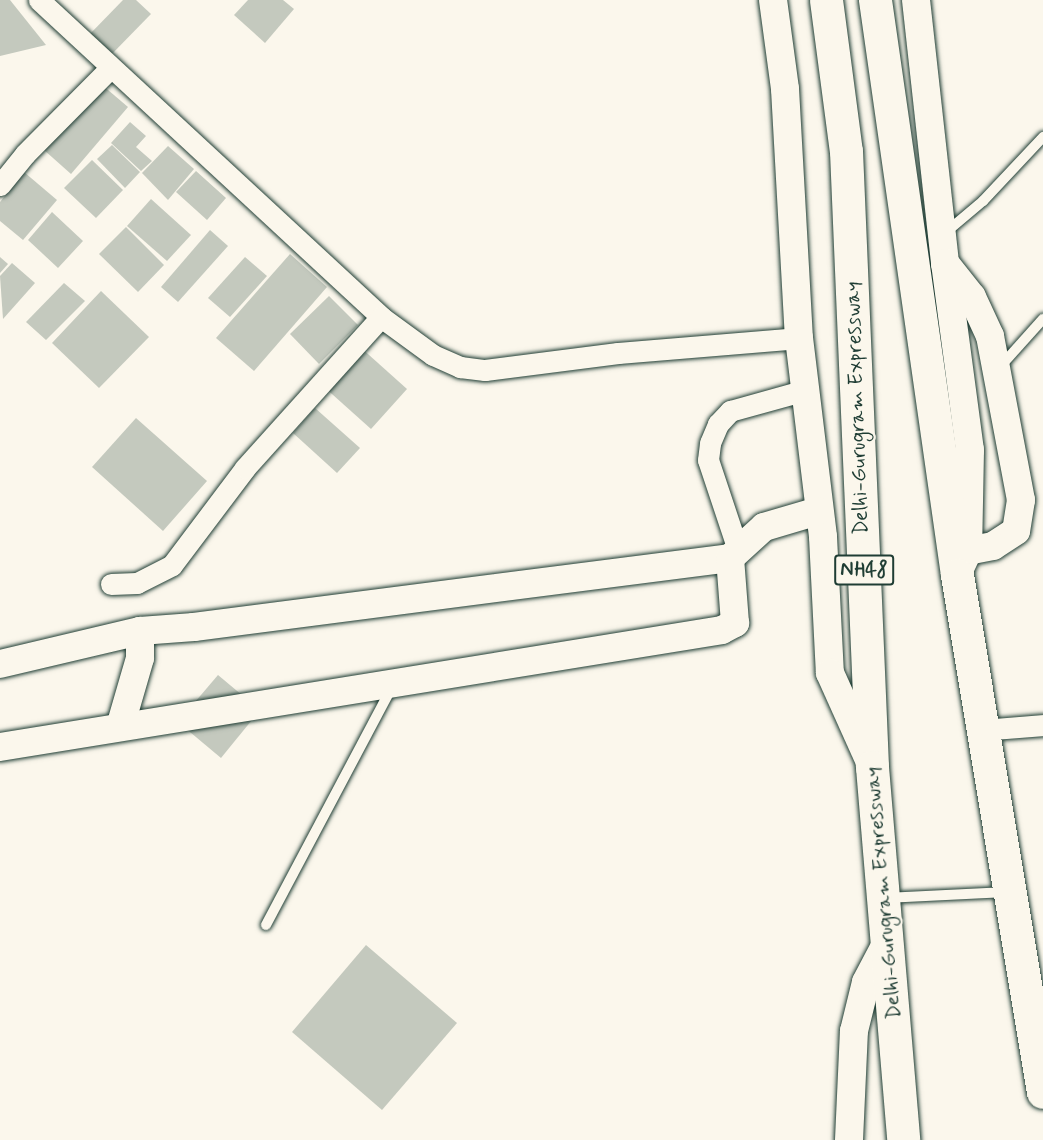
<!DOCTYPE html>
<style>
body{margin:0}
#map{position:relative;width:1043px;height:1140px;overflow:hidden;background:#fbf7ec;font-family:Mynerve,sans-serif}
div>[style]{position:absolute}
.building>*{inset:0;background:#c4c9be}
.roads{filter:drop-shadow(0 0 2px #1f3d34) drop-shadow(0 0 2px #1f3d34)}
.lane>*{height:10px;margin:-5px;padding:0 5px;transform-origin:5px;border-radius:5px;background:#fbf7ec}
.street>*{height:21px;margin:-10.5px;padding:0 10.5px;transform-origin:10.5px;border-radius:10.5px;background:#fbf7ec}
.secondary>*{height:28px;margin:-14px;padding:0 14px;transform-origin:14px;border-radius:14px;background:#fbf7ec}
.highway>*{height:33px;margin:-16.5px;padding:0 16.5px;transform-origin:16.5px;border-radius:16.5px;background:#fbf7ec}
span{translate:-50% -50%;white-space:nowrap;text-align:center;line-height:1.15;-webkit-text-stroke:4.5px #fbf7ec;paint-order:stroke}
.shield-label span{padding:2px 4px;background:#fbf7ec;border:2px solid;border-radius:4px;-webkit-text-stroke-width:0}
.shield-label{font-size:20px;color:#1f3d34;font-weight:700}
.street-label{font-size:21px;color:#1f3d34}
</style>
<div id="map">
<div class="building">
<i style="clip-path:polygon(0 0,10px 0,46px 45px,0 56px)"></i>
<i style="clip-path:polygon(123px 0,136px 0,151px 14px,109px 57px,88px 36px)"></i>
<i style="clip-path:polygon(248px 0,283px 0,294px 9px,265px 43px,234px 15px)"></i>
<i style="clip-path:polygon(101px 84px,128px 107px,71px 174px,44px 150px)"></i>
<i style="clip-path:polygon(130px 122px,146px 136px,136px 147px,152px 161px,141px 171px,111px 143px)"></i>
<i style="clip-path:polygon(112px 145px,140px 172px,125px 188px,97px 159px)"></i>
<i style="clip-path:polygon(168px 146px,194px 169px,168px 200px,142px 173px)"></i>
<i style="clip-path:polygon(92px 160px,123px 190px,96px 218px,64px 188px)"></i>
<i style="clip-path:polygon(196px 171px,226px 198px,207px 220px,176px 192px)"></i>
<i style="clip-path:polygon(24px 172px,57px 200px,23px 240px,0 221px,0 202px)"></i>
<i style="clip-path:polygon(151px 199px,191px 235px,167px 261px,127px 226px)"></i>
<i style="clip-path:polygon(52px 212px,83px 241px,58px 268px,28px 240px)"></i>
<i style="clip-path:polygon(126px 227px,164px 265px,138px 292px,99px 254px)"></i>
<i style="clip-path:polygon(210px 230px,228px 246px,178px 302px,161px 287px)"></i>
<i style="clip-path:polygon(290px 254px,327px 287px,254px 371px,216px 338px)"></i>
<i style="clip-path:polygon(0 257px,8px 264px,0 273px)"></i>
<i style="clip-path:polygon(245px 257px,267px 276px,230px 317px,208px 298px)"></i>
<i style="clip-path:polygon(12px 263px,35px 283px,3px 319px,0 276px)"></i>
<i style="clip-path:polygon(64px 283px,85px 301px,46px 340px,26px 322px)"></i>
<i style="clip-path:polygon(101px 291px,149px 337px,99px 388px,52px 343px)"></i>
<i style="clip-path:polygon(329px 296px,358px 325px,319px 364px,290px 334px)"></i>
<i style="clip-path:polygon(359px 346px,407px 389px,371px 429px,323px 386px)"></i>
<i style="clip-path:polygon(315px 408px,360px 448px,337px 473px,293px 433px)"></i>
<i style="clip-path:polygon(136px 418px,207px 481px,163px 531px,92px 467px)"></i>
<i style="clip-path:polygon(218px 675px,260px 710px,221px 758px,178px 722px)"></i>
<i style="clip-path:polygon(366px 945px,457px 1023px,382px 1110px,292px 1032px)"></i>
</div>
<div class="roads">
<div class="lane">
<i style="left:945px;top:233px;width:50px;rotate:-40.1deg"></i>
<i style="left:983px;top:201px;width:88px;rotate:-46.8deg"></i>
<i style="left:999px;top:368px;width:66px;rotate:-48.1deg"></i>
<i style="left:885px;top:898px;width:122px;rotate:-2.8deg"></i>
<i style="left:266px;top:925px;width:269px;rotate:-62.1deg"></i>
</div>
<div class="street">
<i style="left:39px;top:0;width:466px;rotate:42.8deg"></i>
<i style="left:381px;top:317px;width:64px;rotate:36.2deg"></i>
<i style="left:433px;top:355px;width:30px;rotate:24deg"></i>
<i style="left:460px;top:367px;width:25px;rotate:7deg"></i>
<i style="left:485px;top:370px;width:134px;rotate:-7.3deg"></i>
<i style="left:618px;top:353px;width:182px;rotate:-4.7deg"></i>
<i style="left:0;top:185px;width:40px;rotate:-51deg"></i>
<i style="left:25px;top:154px;width:122px;rotate:-45.3deg"></i>
<i style="left:738px;top:550px;width:95px;rotate:-108.4deg"></i>
<i style="left:708px;top:460px;width:17px;rotate:-83deg"></i>
<i style="left:710px;top:443px;width:21px;rotate:-67deg"></i>
<i style="left:718px;top:424px;width:18px;rotate:-47deg"></i>
<i style="left:730px;top:411px;width:78px;rotate:-15.6deg"></i>
<i style="left:111px;top:584px;width:26px;rotate:-2deg"></i>
<i style="left:137px;top:583px;width:39px;rotate:-27deg"></i>
<i style="left:172px;top:565px;width:121px;rotate:-53deg"></i>
<i style="left:245px;top:468px;width:203px;rotate:-48deg"></i>
<i style="left:981px;top:730px;width:62px;rotate:-4.6deg"></i>
</div>
<div class="secondary">
<i style="left:773px;top:0;width:90px;rotate:82.3deg"></i>
<i style="left:785px;top:89px;width:249px;rotate:86.8deg"></i>
<i style="left:799px;top:338px;width:200px;rotate:83.1deg"></i>
<i style="left:823px;top:537px;width:136px;rotate:87.1deg"></i>
<i style="left:830px;top:673px;width:98px;rotate:65.8deg"></i>
<i style="left:916px;top:0;width:265px;rotate:83.7deg"></i>
<i style="left:945px;top:263px;width:189px;rotate:82.4deg"></i>
<i style="left:970px;top:450px;width:101px;rotate:91.1deg"></i>
<i style="left:968px;top:551px;width:26px;rotate:115deg"></i>
<i style="left:945px;top:263px;width:43px;rotate:51.5deg"></i>
<i style="left:972px;top:297px;width:43px;rotate:65.2deg"></i>
<i style="left:990px;top:336px;width:167px;rotate:79.3deg"></i>
<i style="left:1021px;top:500px;width:31px;rotate:99deg"></i>
<i style="left:1016px;top:531px;width:27px;rotate:147deg"></i>
<i style="left:993px;top:546px;width:25px;rotate:169deg"></i>
<i style="left:0;top:664px;width:144px;rotate:-13.3deg"></i>
<i style="left:140px;top:631px;width:54px;rotate:-4.2deg"></i>
<i style="left:194px;top:627px;width:540px;rotate:-7.34deg"></i>
<i style="left:730px;top:558px;width:46px;rotate:-42.4deg"></i>
<i style="left:764px;top:527px;width:56px;rotate:-16.5deg"></i>
<i style="left:120px;top:727px;width:72px;rotate:-73.8deg"></i>
<i style="left:140px;top:658px;width:27px;rotate:-90deg"></i>
<i style="left:0;top:747px;width:731px;rotate:-9.2deg"></i>
<i style="left:722px;top:630px;width:15px;rotate:-28deg"></i>
<i style="left:735px;top:623px;width:65px;rotate:-94.4deg"></i>
<i style="left:849px;top:1140px;width:109px;rotate:-87.4deg"></i>
<i style="left:854px;top:1031px;width:50px;rotate:-76.2deg"></i>
<i style="left:866px;top:982px;width:45px;rotate:-62.3deg"></i>
</div>
<div class="highway">
<i style="left:826px;top:0;width:152px;rotate:82.5deg"></i>
<i style="left:846px;top:151px;width:617px;rotate:87.58deg"></i>
<i style="left:872px;top:767px;width:374px;rotate:85.2deg"></i>
<i style="left:875px;top:0;width:581px;rotate:81.88deg"></i>
<i style="left:957px;top:575px;width:524px;rotate:80.56deg"></i>
</div>
</div>
<div class="shield-label">
<span style="left:864px;top:570px">NH48</span>
</div>
<div class="street-label">
<span style="left:857px;top:408px;rotate:-92deg">Delhi-Gurugram Expressway</span>
<span style="left:883px;top:893px;rotate:-95deg">Delhi-Gurugram Expressway</span>
</div>
</div>
